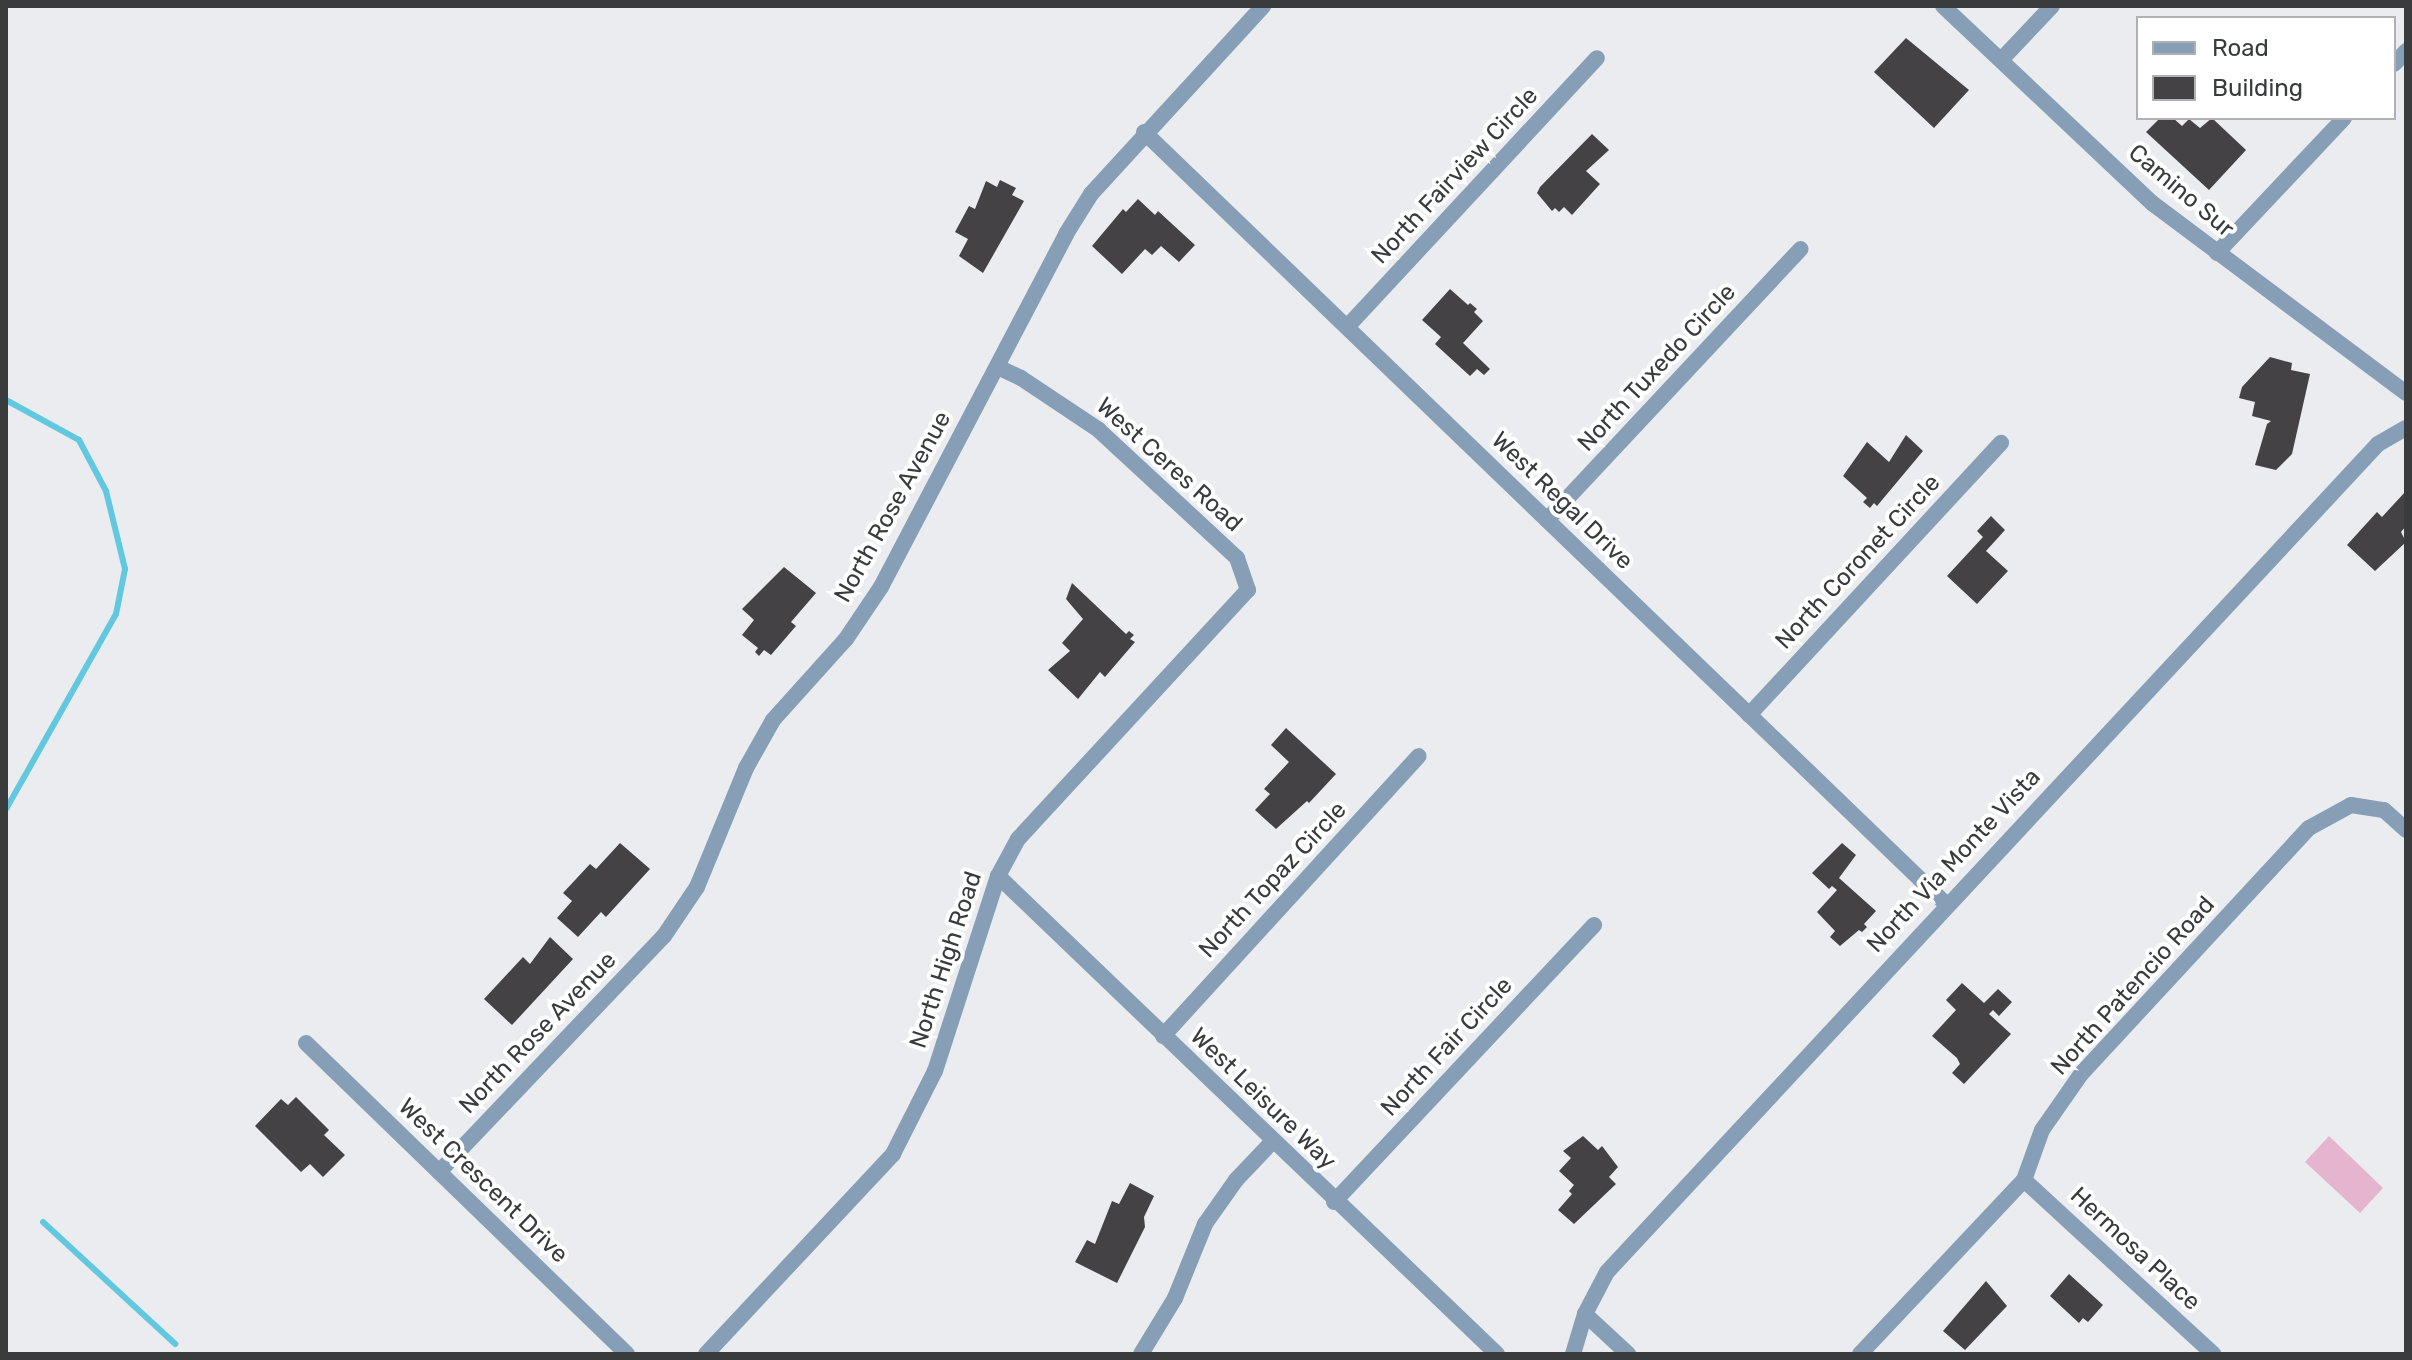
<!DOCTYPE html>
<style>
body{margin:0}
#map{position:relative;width:2412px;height:1360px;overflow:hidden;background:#ebecf0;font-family:Rubik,sans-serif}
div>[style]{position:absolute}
.green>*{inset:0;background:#e5b4ce}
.stream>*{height:6px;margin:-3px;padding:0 3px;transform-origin:3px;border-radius:3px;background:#61c8df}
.building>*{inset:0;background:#444245}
.street>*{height:16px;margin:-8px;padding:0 8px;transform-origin:8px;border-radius:8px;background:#869fb7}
span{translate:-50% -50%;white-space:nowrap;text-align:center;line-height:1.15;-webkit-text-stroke:8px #fff;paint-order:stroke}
.street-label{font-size:24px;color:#3a3b3c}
.frame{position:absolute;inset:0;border:8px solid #3a3b3c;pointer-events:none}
.legend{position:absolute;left:2136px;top:16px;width:260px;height:104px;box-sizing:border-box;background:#fff;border:2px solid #b0b1b1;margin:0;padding:10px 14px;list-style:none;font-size:24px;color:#3a3b3c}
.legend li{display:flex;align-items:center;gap:16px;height:40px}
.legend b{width:40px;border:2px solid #b0b1b1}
</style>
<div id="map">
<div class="green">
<i style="clip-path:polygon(2329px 1136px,2383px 1188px,2360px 1213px,2305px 1162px)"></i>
</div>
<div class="stream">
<i style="left:6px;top:400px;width:83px;rotate:28.7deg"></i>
<i style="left:79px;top:440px;width:58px;rotate:62.1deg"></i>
<i style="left:106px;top:491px;width:80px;rotate:76.3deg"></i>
<i style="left:125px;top:569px;width:46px;rotate:101.3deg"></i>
<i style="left:116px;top:614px;width:224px;rotate:119.4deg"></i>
<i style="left:43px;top:1222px;width:180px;rotate:42.7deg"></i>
</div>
<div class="building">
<i style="clip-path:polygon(1906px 38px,1969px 90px,1934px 128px,1874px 72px)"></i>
<i style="clip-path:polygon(2160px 118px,2173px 118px,2182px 126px,2189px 119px,2200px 128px,2212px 118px,2246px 150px,2209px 190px,2146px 132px)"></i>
<i style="clip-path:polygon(1592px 134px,1609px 150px,1586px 171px,1600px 184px,1572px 215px,1564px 207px,1559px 212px,1555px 208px,1552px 211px,1537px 193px,1540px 187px)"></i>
<i style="clip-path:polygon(1000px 180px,1016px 188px,1012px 195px,1024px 201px,983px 273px,959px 256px,968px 239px,955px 232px,969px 206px,975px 209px,986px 181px,997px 187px)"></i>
<i style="clip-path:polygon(1138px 199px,1155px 215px,1158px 211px,1195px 245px,1179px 262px,1161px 246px,1152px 255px,1145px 249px,1122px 274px,1092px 246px,1123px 209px,1126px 212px)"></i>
<i style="clip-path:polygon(1450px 289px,1468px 305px,1470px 303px,1477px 309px,1474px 312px,1483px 321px,1463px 343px,1490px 369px,1484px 375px,1477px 369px,1470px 376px,1435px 344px,1441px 337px,1422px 320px)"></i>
<i style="clip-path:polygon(2270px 357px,2292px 363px,2291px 370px,2310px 374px,2292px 454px,2276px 470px,2255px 465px,2267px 424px,2271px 421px,2252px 416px,2255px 402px,2239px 398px,2242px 387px)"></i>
<i style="clip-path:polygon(1906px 435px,1923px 451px,1877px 506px,1874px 503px,1870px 508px,1863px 502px,1867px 498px,1843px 476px,1867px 442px,1889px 462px)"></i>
<i style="clip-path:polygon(2406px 491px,2406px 526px,2401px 532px,2406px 542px,2375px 571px,2347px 545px,2377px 512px,2382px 517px)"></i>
<i style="clip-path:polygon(1991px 516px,2005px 530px,1986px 551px,2008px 571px,1977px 604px,1947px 576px,1983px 537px,1977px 531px)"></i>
<i style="clip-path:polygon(784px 567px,816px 593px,791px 622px,796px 626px,771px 655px,764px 650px,759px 656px,755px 652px,758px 648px,742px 635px,754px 620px,742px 609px)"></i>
<i style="clip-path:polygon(1072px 583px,1126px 634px,1129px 631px,1134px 635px,1130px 639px,1135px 642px,1105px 677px,1100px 672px,1078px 699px,1048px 670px,1070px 651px,1062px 643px,1083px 619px,1066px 599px)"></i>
<i style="clip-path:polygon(1286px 728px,1336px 774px,1309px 803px,1307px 801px,1276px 829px,1255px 810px,1270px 794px,1264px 789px,1289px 762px,1271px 745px)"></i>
<i style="clip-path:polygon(620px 843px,650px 869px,606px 917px,601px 912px,578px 937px,557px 918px,572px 901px,563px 893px,590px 864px,596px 869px)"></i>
<i style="clip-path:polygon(1842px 843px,1856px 855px,1839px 878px,1876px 911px,1864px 924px,1867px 927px,1862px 932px,1859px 930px,1840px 946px,1830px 937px,1835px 931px,1817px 912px,1837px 890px,1832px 886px,1829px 889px,1812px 873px)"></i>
<i style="clip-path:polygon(550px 937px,573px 959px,512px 1025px,484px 999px,523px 957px,530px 964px)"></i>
<i style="clip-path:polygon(1962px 983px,1984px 1003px,1998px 989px,2012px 1002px,1999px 1016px,1993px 1010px,1989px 1014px,2011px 1034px,1964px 1084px,1952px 1073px,1960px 1064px,1957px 1058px,1932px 1036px,1956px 1010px,1946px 1000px)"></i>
<i style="clip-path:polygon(296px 1097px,329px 1130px,324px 1135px,345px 1155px,323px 1177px,310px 1164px,301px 1172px,255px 1126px,281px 1099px,288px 1105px)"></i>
<i style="clip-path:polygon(1583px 1136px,1598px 1150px,1602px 1146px,1618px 1167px,1609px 1177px,1616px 1184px,1574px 1224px,1558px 1210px,1572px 1194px,1569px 1191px,1574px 1185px,1559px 1171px,1571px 1158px,1563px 1151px)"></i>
<i style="clip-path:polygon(1130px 1183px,1154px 1196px,1144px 1217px,1145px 1227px,1117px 1283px,1075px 1262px,1087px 1240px,1095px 1244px,1112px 1201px,1119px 1204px)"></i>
<i style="clip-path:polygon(2069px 1274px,2103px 1305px,2088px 1322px,2083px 1318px,2079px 1323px,2050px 1296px)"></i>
<i style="clip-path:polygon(1986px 1281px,2007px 1306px,1965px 1350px,1943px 1331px)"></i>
</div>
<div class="street">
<i style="left:1943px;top:6px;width:287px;rotate:43.3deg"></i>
<i style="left:2152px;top:203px;width:317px;rotate:36.8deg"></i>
<i style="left:2001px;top:60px;width:74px;rotate:-46.6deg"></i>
<i style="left:2394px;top:64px;width:18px;rotate:-47deg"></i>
<i style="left:1144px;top:132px;width:1113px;rotate:43.91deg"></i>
<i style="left:2217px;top:253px;width:185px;rotate:-46.7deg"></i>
<i style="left:1347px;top:327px;width:367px;rotate:-47.1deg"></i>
<i style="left:1547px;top:520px;width:371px;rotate:-46.9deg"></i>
<i style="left:1749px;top:715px;width:371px;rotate:-47.2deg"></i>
<i style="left:998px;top:876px;width:691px;rotate:43.77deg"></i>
<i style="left:1163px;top:1036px;width:379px;rotate:-47.6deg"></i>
<i style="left:306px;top:1043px;width:447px;rotate:44.1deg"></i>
<i style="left:439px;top:1172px;width:326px;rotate:-46.4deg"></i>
<i style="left:664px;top:936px;width:59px;rotate:-56deg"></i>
<i style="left:697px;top:887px;width:129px;rotate:-67.6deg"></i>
<i style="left:746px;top:768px;width:55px;rotate:-60.6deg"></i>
<i style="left:773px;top:720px;width:109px;rotate:-48deg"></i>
<i style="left:846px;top:639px;width:63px;rotate:-56.1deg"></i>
<i style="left:881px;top:587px;width:399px;rotate:-62.3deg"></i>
<i style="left:1066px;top:234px;width:47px;rotate:-58deg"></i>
<i style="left:1091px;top:194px;width:255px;rotate:-47.5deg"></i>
<i style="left:2024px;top:1180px;width:257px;rotate:42.6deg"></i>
<i style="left:1334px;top:1202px;width:380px;rotate:-46.8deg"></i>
<i style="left:1585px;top:1314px;width:59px;rotate:42.9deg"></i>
<i style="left:706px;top:1354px;width:274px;rotate:-46.9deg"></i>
<i style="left:893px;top:1154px;width:93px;rotate:-63.2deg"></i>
<i style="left:935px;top:1071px;width:205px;rotate:-72.1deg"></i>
<i style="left:998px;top:876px;width:42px;rotate:-61.6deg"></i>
<i style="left:1018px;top:839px;width:339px;rotate:-47.3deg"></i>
<i style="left:1248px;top:590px;width:34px;rotate:-109deg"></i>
<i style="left:1237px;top:558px;width:188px;rotate:-137.2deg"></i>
<i style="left:1099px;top:430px;width:94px;rotate:-146.3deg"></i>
<i style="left:1021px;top:378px;width:26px;rotate:-155deg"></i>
<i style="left:1141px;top:1354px;width:66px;rotate:-58.7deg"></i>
<i style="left:1175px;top:1298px;width:80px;rotate:-67.9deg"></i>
<i style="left:1205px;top:1224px;width:54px;rotate:-54.8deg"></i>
<i style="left:1236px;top:1180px;width:52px;rotate:-46.5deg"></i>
<i style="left:1573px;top:1354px;width:42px;rotate:-73.3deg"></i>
<i style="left:1585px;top:1314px;width:47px;rotate:-62.4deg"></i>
<i style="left:1607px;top:1272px;width:1131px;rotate:-47.04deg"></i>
<i style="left:2378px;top:444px;width:32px;rotate:-30deg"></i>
<i style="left:1860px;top:1354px;width:239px;rotate:-46.7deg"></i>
<i style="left:2024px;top:1180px;width:53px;rotate:-70.2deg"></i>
<i style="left:2042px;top:1130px;width:68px;rotate:-55.1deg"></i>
<i style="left:2081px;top:1074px;width:335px;rotate:-47.2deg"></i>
<i style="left:2309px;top:828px;width:48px;rotate:-28.7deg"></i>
<i style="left:2351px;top:805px;width:33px;rotate:9deg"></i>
<i style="left:2384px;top:810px;width:30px;rotate:42deg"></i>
</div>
<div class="street-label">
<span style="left:1455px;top:176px;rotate:-47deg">North Fairview Circle</span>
<span style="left:2181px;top:191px;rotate:40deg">Camino Sur</span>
<span style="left:1657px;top:368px;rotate:-47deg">North Tuxedo Circle</span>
<span style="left:1169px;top:465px;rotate:42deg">West Ceres Road</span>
<span style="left:1562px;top:501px;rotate:44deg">West Regal Drive</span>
<span style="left:893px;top:507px;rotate:-61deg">North Rose Avenue</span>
<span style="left:1858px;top:562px;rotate:-47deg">North Coronet Circle</span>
<span style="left:1954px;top:861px;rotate:-47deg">North Via Monte Vista</span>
<span style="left:1273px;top:880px;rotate:-47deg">North Topaz Circle</span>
<span style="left:946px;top:960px;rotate:-72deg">North High Road</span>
<span style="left:2133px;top:986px;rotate:-48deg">North Patencio Road</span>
<span style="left:538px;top:1033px;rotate:-46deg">North Rose Avenue</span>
<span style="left:1447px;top:1047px;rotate:-47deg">North Fair Circle</span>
<span style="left:1263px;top:1099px;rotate:44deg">West Leisure Way</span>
<span style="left:483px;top:1181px;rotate:44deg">West Crescent Drive</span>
<span style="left:2135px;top:1249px;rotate:43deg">Hermosa Place</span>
</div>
<div class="frame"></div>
<ul class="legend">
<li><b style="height:10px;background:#869fb7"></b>Road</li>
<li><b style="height:22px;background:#444245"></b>Building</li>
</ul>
</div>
